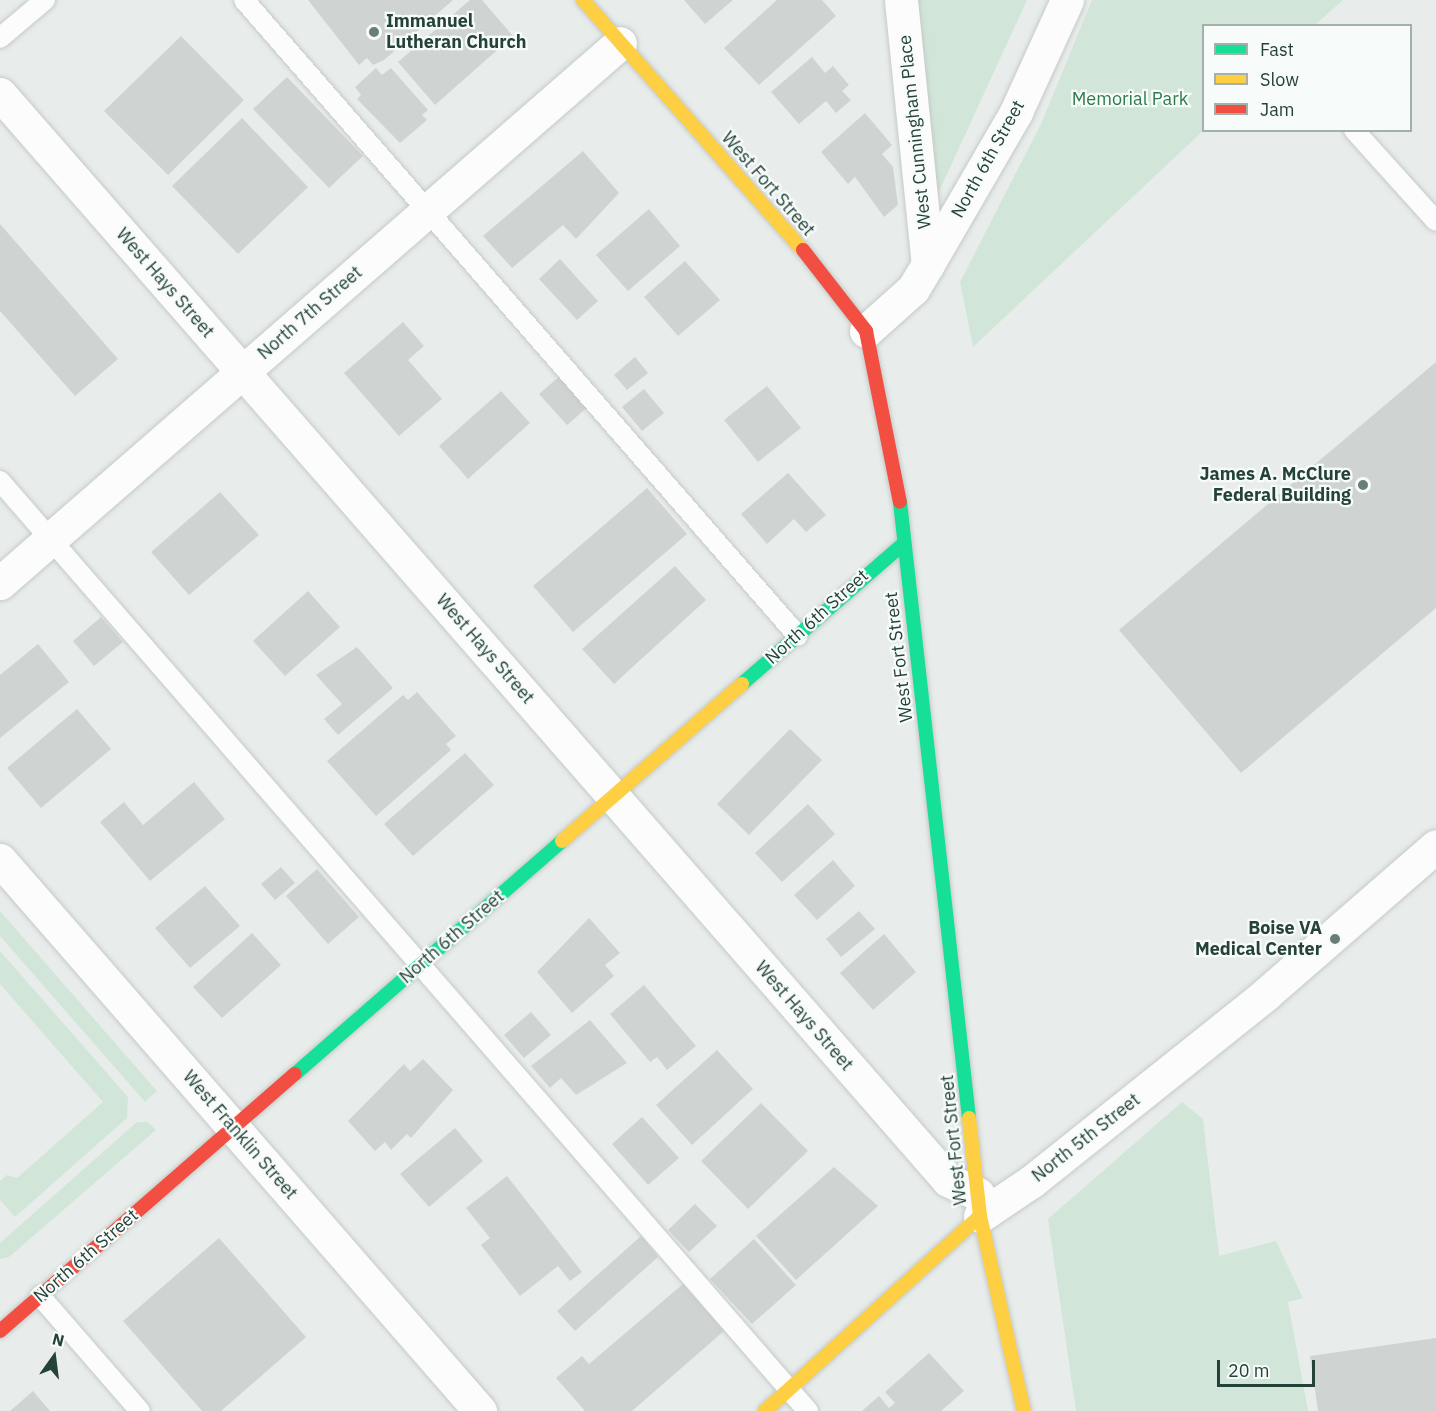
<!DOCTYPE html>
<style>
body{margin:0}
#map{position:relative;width:1436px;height:1411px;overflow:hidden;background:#e8edeb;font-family:"IBM Plex Sans",sans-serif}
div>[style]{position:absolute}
.green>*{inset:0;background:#d1e6d8}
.building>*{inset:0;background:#cfd4d2}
.roads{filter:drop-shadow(0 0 2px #c5cac8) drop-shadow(0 0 2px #c5cac8)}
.lane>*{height:20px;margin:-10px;padding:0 10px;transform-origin:10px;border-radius:10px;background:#fcfcfc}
.street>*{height:33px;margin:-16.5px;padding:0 16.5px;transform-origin:16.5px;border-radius:16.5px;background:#fcfcfc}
.fast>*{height:14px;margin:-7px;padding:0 7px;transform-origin:7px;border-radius:7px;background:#16e098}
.slow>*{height:14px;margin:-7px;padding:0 7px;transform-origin:7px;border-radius:7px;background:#ffcf43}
.jam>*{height:14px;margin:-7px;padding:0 7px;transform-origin:7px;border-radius:7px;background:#f24e42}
.dots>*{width:16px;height:16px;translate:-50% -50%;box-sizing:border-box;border:3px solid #f7fbf9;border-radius:50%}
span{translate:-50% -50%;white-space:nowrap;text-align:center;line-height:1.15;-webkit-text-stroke:4.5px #f7fbf9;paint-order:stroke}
.poi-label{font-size:18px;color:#24423a;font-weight:700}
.left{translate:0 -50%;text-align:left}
.right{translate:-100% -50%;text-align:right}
.park-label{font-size:18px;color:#2d7a4b}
.street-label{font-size:18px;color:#24423a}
.legend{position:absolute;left:1202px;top:24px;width:210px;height:108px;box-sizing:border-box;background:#f7fbf9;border:2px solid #a3b1ad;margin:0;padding:8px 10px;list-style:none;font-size:18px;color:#24423a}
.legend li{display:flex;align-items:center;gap:12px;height:30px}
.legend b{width:30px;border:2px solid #a3b1ad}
.north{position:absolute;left:24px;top:1327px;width:60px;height:60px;-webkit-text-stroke:4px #f7fbf9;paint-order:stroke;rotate:14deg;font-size:16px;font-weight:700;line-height:24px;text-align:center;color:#24423a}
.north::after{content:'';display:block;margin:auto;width:21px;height:27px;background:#24423a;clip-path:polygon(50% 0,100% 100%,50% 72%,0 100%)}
.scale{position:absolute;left:1217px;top:1360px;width:98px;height:27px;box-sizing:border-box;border:3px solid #24423a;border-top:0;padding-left:8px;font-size:18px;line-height:21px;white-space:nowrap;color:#24423a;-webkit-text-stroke:4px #f7fbf9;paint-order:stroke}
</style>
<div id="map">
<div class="green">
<i style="clip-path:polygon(914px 0,1027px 0,937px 196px)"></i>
<i style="clip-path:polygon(1092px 0,1343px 0,1315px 25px,1204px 26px,1204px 130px,973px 347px,960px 282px,1041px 124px)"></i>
<i style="clip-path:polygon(0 911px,157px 1091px,145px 1102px,0 936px)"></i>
<i style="clip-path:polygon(0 951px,128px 1097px,127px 1118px,15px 1217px,0 1200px,0 1181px,7px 1175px,17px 1178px,103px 1102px,0 984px)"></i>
<i style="clip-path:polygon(1182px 1102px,1203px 1119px,1219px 1256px,1276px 1241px,1303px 1298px,1288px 1302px,1308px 1411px,1076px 1411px,1048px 1219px)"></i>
<i style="clip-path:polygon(137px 1122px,148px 1122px,156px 1130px,9px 1257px,0 1259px,0 1243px)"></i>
</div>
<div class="building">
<i style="clip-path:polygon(308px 0,453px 0,384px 60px,373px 65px,367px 58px,359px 65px)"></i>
<i style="clip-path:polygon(470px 0,482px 0,513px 36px,435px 105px,398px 62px)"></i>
<i style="clip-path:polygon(684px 0,733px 0,705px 24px)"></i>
<i style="clip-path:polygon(777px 0,822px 0,836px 16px,759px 85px,724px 48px)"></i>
<i style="clip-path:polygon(181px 36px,244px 100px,168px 175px,104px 111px)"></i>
<i style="clip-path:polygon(812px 57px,825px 73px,833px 66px,849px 85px,842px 91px,851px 100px,836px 113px,826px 101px,799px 124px,771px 92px)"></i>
<i style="clip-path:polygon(376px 68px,382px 75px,391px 68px,428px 110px,422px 115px,427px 120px,400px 143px,357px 99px,361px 95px,355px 87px)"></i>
<i style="clip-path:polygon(287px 77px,363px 156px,329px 188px,253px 109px)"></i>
<i style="clip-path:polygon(865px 113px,892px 145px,882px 154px,893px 167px,898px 205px,884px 217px,855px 177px,848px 184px,821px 152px)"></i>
<i style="clip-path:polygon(242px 118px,308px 187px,238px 254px,172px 186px)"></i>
<i style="clip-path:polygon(583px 151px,619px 193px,576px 239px,563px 225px,512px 268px,483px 236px)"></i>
<i style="clip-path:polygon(649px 209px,680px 246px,628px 291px,596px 255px)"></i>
<i style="clip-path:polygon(0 224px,118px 359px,75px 396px,0 311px)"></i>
<i style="clip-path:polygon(560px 259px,598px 301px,577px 320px,539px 279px)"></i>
<i style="clip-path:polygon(685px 261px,720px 300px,678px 336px,644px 297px)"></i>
<i style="clip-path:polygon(403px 322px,424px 346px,408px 360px,442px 399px,399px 436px,344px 373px)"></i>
<i style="clip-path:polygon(635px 357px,648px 373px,627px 390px,614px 375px)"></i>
<i style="clip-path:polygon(1436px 362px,1436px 608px,1241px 773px,1119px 630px)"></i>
<i style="clip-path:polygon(561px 375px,589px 406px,567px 425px,539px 394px)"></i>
<i style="clip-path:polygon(767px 386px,801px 428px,758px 462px,724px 420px)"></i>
<i style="clip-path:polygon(644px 389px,664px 413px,642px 431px,622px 407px)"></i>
<i style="clip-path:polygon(501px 391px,530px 423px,468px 479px,439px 446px)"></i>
<i style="clip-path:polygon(788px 473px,826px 515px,806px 532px,794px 519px,767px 544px,741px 514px)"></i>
<i style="clip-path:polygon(647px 488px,687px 534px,573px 632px,533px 586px)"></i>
<i style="clip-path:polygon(220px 492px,259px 535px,189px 595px,151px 552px)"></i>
<i style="clip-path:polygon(675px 566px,706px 600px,614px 684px,582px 649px)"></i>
<i style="clip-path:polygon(308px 591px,340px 627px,285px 676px,253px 641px)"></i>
<i style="clip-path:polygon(101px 617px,123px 642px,94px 666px,73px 641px)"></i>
<i style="clip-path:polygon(38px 644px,69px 682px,0 738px,0 675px)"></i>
<i style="clip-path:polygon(357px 647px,393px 688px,338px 735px,324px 719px,342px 704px,316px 675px)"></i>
<i style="clip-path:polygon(417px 692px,456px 736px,446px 744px,451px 750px,376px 816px,327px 761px,403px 695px,408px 700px)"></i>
<i style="clip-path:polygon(77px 709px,111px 749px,41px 808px,7px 768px)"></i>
<i style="clip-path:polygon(790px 729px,822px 760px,749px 835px,717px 804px)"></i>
<i style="clip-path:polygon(465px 753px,494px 785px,413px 856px,384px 824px)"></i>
<i style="clip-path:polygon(194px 782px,225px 819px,150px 881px,100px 822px,124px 802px,143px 825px)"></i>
<i style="clip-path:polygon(808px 804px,835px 834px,782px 882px,755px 853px)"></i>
<i style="clip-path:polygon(833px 860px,855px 886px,817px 920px,794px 895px)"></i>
<i style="clip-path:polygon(281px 867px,295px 883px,275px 900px,261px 884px)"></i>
<i style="clip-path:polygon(317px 869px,359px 917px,328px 944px,286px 896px)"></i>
<i style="clip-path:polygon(205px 886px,240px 926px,190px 968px,155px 928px)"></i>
<i style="clip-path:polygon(859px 911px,875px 929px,841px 957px,826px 939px)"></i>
<i style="clip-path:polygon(589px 918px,620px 953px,605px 965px,614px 976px,572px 1013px,537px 972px)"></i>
<i style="clip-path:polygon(252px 933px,281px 965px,222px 1018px,193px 987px)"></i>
<i style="clip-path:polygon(884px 934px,916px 972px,873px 1010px,840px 973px)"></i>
<i style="clip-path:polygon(644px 985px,696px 1046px,667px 1070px,657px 1057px,650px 1062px,610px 1014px)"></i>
<i style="clip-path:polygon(531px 1012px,551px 1035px,524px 1058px,504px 1035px)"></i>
<i style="clip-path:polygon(590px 1020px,627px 1063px,576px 1095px,561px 1078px,550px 1088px,531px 1066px)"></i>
<i style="clip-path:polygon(717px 1050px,753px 1089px,692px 1145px,656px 1105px)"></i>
<i style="clip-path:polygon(423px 1059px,453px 1090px,411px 1138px,407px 1134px,391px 1150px,385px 1142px,375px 1151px,348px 1121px,404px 1064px,410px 1071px)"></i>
<i style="clip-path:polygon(761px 1103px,808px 1151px,748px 1209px,701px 1161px)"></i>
<i style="clip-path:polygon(642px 1117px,679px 1158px,648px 1185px,612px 1144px)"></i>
<i style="clip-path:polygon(455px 1128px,483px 1161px,429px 1207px,400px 1174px)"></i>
<i style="clip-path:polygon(834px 1167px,878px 1206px,796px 1280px,756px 1236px)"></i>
<i style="clip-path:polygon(507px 1176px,582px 1272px,570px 1281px,558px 1266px,520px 1296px,481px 1245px,490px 1238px,466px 1208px)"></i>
<i style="clip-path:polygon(695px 1204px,717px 1226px,689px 1252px,668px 1230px)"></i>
<i style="clip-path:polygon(641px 1236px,658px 1257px,575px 1331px,557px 1311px)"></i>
<i style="clip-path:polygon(219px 1238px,306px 1337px,221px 1411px,202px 1411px,123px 1321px)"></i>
<i style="clip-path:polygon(754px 1239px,796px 1285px,752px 1324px,710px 1279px)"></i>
<i style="clip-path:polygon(683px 1284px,724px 1331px,632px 1411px,585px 1411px,556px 1378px,582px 1356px,589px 1364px)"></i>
<i style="clip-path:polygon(1436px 1338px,1436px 1411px,1318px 1411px,1310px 1356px)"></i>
<i style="clip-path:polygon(929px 1353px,964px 1391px,941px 1411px,862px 1411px,879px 1396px,889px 1408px,895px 1403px,885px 1392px)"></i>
<i style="clip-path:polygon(33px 1391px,50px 1411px,10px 1411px)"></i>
</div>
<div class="roads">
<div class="lane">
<i style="left:244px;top:0;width:843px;rotate:48.94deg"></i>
<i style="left:0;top:38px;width:59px;rotate:-40.2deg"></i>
<i style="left:1354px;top:130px;width:122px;rotate:48deg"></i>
<i style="left:0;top:481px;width:1232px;rotate:49.02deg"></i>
<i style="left:40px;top:1296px;width:152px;rotate:49deg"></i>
</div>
<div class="street">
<i style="left:901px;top:0;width:265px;rotate:84.2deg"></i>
<i style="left:0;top:94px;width:1442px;rotate:48.88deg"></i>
<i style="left:948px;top:1180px;width:33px;rotate:25deg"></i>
<i style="left:866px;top:331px;width:63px;rotate:-41.8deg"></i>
<i style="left:913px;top:289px;width:29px;rotate:-59deg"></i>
<i style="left:928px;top:264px;width:176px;rotate:-59.9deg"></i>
<i style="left:1016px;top:112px;width:123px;rotate:-65.5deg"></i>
<i style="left:0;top:583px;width:822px;rotate:-41.05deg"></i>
<i style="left:0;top:860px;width:731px;rotate:48.94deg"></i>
<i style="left:980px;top:1216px;width:63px;rotate:-33.9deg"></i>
<i style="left:1032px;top:1181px;width:300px;rotate:-38.6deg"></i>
<i style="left:1266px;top:994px;width:225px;rotate:-41deg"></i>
</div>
<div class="fast">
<i style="left:900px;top:502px;width:620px;rotate:83.61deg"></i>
<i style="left:742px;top:684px;width:215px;rotate:-41deg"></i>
<i style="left:295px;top:1074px;width:354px;rotate:-41.1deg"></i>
</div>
<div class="slow">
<i style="left:583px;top:0;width:333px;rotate:48.7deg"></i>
<i style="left:562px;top:841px;width:239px;rotate:-41.1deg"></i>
<i style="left:969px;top:1118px;width:99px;rotate:83.6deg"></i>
<i style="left:980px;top:1216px;width:200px;rotate:77.3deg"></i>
<i style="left:765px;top:1411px;width:290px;rotate:-42.2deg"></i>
</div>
<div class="jam">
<i style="left:803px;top:250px;width:103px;rotate:52.1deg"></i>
<i style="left:866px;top:331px;width:174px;rotate:78.8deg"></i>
<i style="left:0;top:1331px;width:391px;rotate:-41.1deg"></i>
</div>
</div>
<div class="dots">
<i style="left:374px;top:32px;background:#697e78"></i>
<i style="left:1363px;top:485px;background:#697e78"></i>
<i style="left:1335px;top:939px;background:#697e78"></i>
</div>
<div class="poi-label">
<span class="left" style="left:386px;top:32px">Immanuel<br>Lutheran Church</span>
<span class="right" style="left:1351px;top:485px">James A. McClure<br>Federal Building</span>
<span class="right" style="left:1322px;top:939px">Boise VA<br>Medical Center</span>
</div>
<div class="park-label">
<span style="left:1130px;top:99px">Memorial Park</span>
</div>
<div class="street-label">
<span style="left:915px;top:132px;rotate:-96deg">West Cunningham Place</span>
<span style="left:988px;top:159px;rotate:-61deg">North 6th Street</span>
<span style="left:768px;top:184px;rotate:49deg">West Fort Street</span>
<span style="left:165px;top:283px;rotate:49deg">West Hays Street</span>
<span style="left:310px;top:313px;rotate:-41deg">North 7th Street</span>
<span style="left:817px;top:617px;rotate:-42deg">North 6th Street</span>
<span style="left:485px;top:649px;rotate:49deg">West Hays Street</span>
<span style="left:899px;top:657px;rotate:-97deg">West Fort Street</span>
<span style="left:452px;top:937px;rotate:-41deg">North 6th Street</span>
<span style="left:804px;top:1016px;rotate:49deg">West Hays Street</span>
<span style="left:240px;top:1135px;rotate:49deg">West Franklin Street</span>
<span style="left:1086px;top:1138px;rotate:-38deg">North 5th Street</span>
<span style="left:954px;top:1140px;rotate:-96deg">West Fort Street</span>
<span style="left:86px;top:1256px;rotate:-41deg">North 6th Street</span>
</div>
<ul class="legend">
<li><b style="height:8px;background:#16e098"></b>Fast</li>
<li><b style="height:8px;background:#ffcf43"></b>Slow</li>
<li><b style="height:8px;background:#f24e42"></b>Jam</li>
</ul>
<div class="north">N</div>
<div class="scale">20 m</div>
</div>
